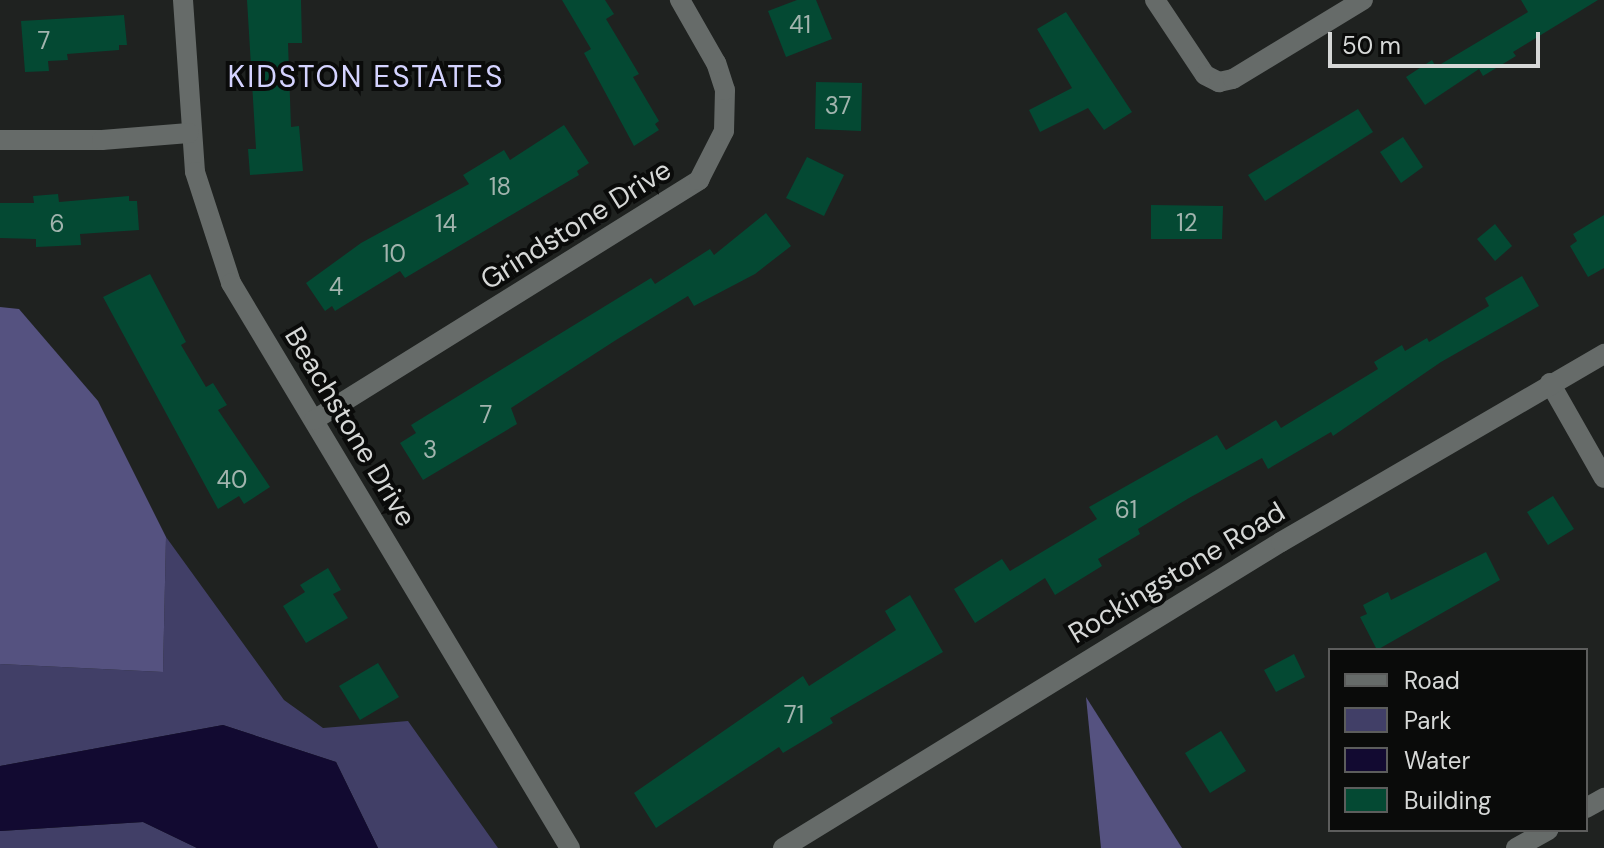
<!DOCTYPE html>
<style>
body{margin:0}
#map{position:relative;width:1604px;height:848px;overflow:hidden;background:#1f2220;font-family:"DM Sans",sans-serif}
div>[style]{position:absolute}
.green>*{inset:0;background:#413f67}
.forest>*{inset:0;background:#555280}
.water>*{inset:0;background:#120a31}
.building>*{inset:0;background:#044933}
.minor>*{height:20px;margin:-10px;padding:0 10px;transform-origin:10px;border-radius:10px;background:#666b69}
.tertiary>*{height:20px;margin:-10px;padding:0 10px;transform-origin:10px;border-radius:10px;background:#666b69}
span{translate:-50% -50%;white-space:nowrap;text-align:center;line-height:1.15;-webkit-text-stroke:8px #0a0b0a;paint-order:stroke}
.number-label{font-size:24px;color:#a2b4ae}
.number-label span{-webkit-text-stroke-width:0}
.street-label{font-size:28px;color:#d6d8d7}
.neighbourhood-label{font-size:30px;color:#d4d3ff;letter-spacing:2px}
.legend{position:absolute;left:1328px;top:648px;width:260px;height:184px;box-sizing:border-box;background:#0a0b0a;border:2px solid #5c5d5c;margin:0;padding:10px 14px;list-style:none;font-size:24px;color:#d6d8d7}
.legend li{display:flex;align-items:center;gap:16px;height:40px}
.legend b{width:40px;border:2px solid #5c5d5c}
.scale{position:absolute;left:1328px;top:32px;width:212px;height:36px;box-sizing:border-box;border:4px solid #d6d8d7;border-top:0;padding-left:10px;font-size:24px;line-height:28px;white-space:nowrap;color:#d6d8d7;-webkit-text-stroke:6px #0a0b0a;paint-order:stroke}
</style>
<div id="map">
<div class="green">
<i style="clip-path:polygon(166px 537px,284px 700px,323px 728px,408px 721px,498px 848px,378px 848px,336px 762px,223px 725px,0 766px,0 664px,163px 672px)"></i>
<i style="clip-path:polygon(143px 822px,197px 848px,0 848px,0 831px)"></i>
</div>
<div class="forest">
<i style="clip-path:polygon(0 307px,19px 309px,98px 401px,166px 537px,163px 672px,0 664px)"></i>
<i style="clip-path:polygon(1086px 697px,1182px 848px,1101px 848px)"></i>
</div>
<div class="water">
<i style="clip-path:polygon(223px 725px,336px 762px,378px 848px,197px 848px,143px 822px,0 831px,0 766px)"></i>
</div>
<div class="building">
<i style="clip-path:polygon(247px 0,301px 0,302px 43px,288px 43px,291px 127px,299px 126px,303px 171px,250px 175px,248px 149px,256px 149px)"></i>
<i style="clip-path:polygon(562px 0,605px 0,614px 14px,606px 19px,639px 74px,633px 77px,659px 121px,655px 124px,659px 130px,634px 146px,584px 53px,591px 49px)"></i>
<i style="clip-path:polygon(797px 0,816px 0,832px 39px,786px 57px,768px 11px)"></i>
<i style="clip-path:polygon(1521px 0,1598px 0,1513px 52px,1516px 56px,1483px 76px,1479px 69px,1425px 105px,1406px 77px,1432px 60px,1436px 67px,1528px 12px)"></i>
<i style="clip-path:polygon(1066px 12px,1132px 112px,1104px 130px,1088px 108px,1040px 132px,1029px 110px,1072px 88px,1037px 29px)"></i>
<i style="clip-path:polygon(124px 15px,127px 45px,119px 45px,119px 50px,67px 54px,68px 60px,48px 61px,49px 71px,25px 72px,21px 21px)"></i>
<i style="clip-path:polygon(816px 82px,862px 83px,861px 131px,815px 129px)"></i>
<i style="clip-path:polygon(1358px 109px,1373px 132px,1265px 201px,1248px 175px)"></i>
<i style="clip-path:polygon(564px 125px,589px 163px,577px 171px,579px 175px,405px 278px,400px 271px,335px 311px,332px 306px,325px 311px,306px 283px,361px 243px,469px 184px,463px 175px,504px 150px,510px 160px)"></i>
<i style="clip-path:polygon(1403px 137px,1423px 167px,1401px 183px,1380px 152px)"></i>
<i style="clip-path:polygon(807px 157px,844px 175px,824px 216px,786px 198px)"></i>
<i style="clip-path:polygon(58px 194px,59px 202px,129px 196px,129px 201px,137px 201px,139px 230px,80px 234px,81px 245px,36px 247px,36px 239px,0 238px,0 203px,34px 203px,33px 196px)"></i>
<i style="clip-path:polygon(1151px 205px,1223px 206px,1222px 239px,1151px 239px)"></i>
<i style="clip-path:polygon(766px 213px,791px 246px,755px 274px,694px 306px,688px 296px,616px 340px,511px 408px,517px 424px,423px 480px,400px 443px,416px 433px,411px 425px,651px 278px,655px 284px,710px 249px,714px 255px)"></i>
<i style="clip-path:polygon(1604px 215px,1604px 268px,1588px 277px,1570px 246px,1577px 241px,1573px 234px)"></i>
<i style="clip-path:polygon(1495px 224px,1512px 246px,1495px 261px,1477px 239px)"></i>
<i style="clip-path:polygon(150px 274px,186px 342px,181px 345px,206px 387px,213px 383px,227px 405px,218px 410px,270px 487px,244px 504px,239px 496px,218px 509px,103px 297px)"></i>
<i style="clip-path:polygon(1522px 276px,1539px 306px,1441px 362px,1333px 436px,1331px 432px,1268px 469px,1262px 458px,1189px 498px,1138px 529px,1140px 534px,1098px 559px,1102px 566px,1055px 595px,1045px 578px,975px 623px,954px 589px,1002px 559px,1010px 571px,1097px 519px,1089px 507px,1217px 435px,1226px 450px,1276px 420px,1281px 428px,1378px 369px,1374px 362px,1402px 345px,1405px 351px,1427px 338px,1429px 342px,1489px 306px,1485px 298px)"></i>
<i style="clip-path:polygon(1553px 496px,1574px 529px,1548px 545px,1527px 512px)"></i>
<i style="clip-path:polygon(1486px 552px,1500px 580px,1377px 650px,1360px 617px,1367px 614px,1363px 605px,1388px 592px,1391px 600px)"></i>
<i style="clip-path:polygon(328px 568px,341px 590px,333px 594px,348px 618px,306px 643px,283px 606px,305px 592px,300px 585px)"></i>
<i style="clip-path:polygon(910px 595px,943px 652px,830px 718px,833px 723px,783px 753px,779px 747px,656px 828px,634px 793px,803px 676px,809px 686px,896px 630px,885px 611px)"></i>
<i style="clip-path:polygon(1294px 654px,1305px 677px,1276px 692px,1264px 670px)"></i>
<i style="clip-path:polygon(378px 663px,399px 697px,360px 720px,339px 686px)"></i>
<i style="clip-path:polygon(1221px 731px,1246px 771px,1210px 793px,1185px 753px)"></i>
</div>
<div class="minor">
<i style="left:183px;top:0;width:172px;rotate:86deg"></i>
<i style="left:195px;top:172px;width:117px;rotate:72deg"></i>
<i style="left:231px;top:283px;width:659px;rotate:59.04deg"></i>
<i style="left:1155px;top:0;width:90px;rotate:56.3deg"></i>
<i style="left:1205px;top:75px;width:16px;rotate:27deg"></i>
<i style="left:1219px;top:82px;width:14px;rotate:-12deg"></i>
<i style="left:1233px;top:79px;width:152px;rotate:-31.3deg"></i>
<i style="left:0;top:140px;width:102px"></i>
<i style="left:102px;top:140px;width:87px;rotate:-4.6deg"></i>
<i style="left:1550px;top:383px;width:109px;rotate:60.4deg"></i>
<i style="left:314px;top:420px;width:454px;rotate:-31.9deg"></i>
<i style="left:699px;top:180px;width:55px;rotate:-63deg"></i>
<i style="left:724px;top:131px;width:41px;rotate:-88.6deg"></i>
<i style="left:725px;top:90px;width:28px;rotate:-108deg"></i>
<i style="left:716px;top:63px;width:73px;rotate:-119.7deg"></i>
<i style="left:1586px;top:808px;width:21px;rotate:-29deg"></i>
<i style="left:1516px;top:848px;width:37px;rotate:-29deg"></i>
</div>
<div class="tertiary">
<i style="left:783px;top:848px;width:584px;rotate:-31.57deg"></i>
<i style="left:1281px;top:542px;width:374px;rotate:-30.2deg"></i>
</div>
<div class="number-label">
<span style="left:800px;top:25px">41</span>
<span style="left:44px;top:41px">7</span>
<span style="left:838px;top:106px">37</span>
<span style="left:500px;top:187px">18</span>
<span style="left:1187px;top:223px">12</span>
<span style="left:57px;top:224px">6</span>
<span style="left:446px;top:224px">14</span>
<span style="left:394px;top:254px">10</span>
<span style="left:336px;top:287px">4</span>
<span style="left:486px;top:415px">7</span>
<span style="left:430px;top:450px">3</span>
<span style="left:232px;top:480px">40</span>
<span style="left:1126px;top:510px">61</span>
<span style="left:794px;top:715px">71</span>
</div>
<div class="street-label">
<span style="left:576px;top:225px;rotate:-32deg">Grindstone Drive</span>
<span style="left:350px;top:427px;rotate:59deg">Beachstone Drive</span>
<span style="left:1177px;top:573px;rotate:-31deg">Rockingstone Road</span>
</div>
<div class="neighbourhood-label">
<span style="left:366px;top:77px">KIDSTON ESTATES</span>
</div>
<ul class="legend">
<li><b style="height:10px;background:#666b69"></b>Road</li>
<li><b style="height:22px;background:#413f67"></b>Park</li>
<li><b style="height:22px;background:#120a31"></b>Water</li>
<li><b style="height:22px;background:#044933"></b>Building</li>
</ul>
<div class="scale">50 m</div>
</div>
